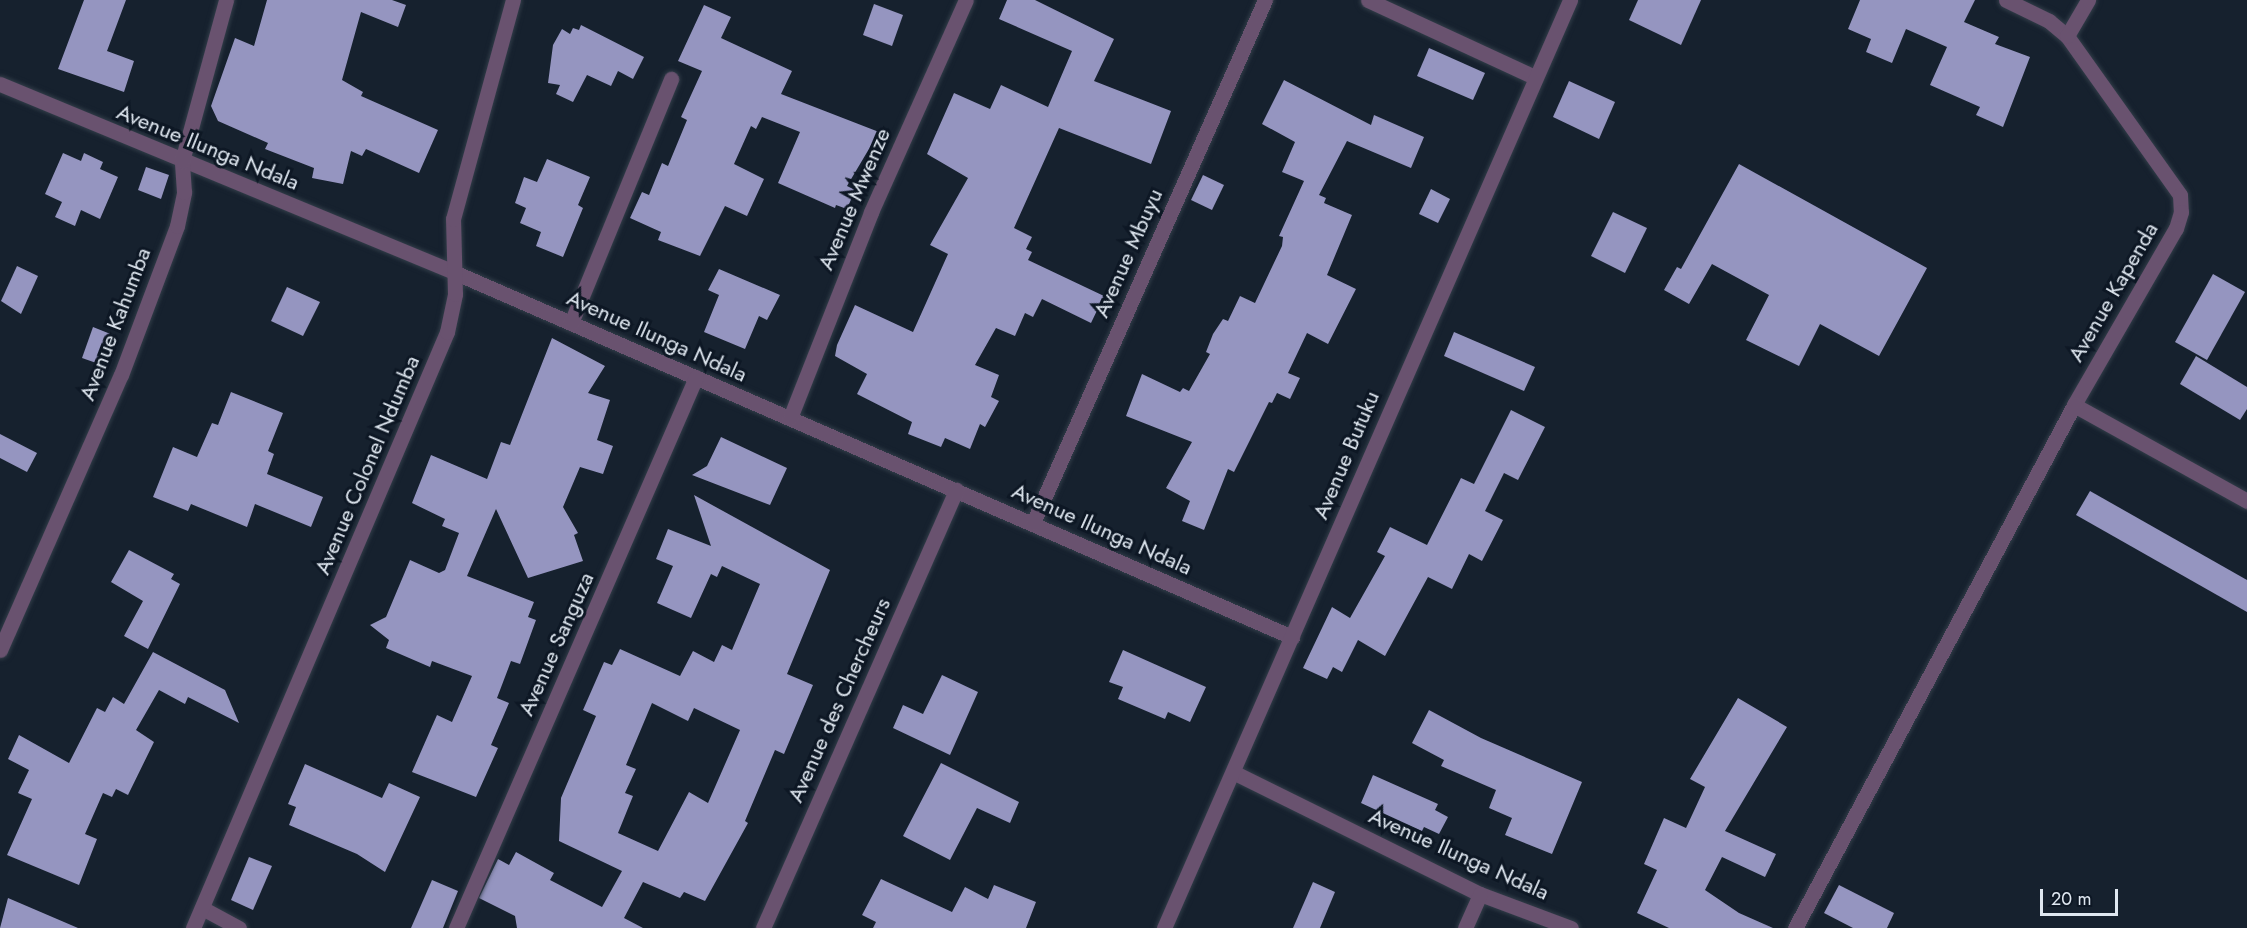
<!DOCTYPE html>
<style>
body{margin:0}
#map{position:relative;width:2247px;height:928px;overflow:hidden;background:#16212e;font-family:Jost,sans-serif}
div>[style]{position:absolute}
.building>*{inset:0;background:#9595c0}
.roads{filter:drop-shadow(0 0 2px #323d49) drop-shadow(0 0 2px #323d49)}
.minor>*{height:15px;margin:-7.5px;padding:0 7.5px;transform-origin:7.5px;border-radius:7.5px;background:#69526f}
span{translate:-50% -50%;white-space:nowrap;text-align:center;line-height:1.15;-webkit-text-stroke:6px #0d1724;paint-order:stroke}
.street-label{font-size:22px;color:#dfe7f0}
.scale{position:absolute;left:2040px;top:889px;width:78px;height:27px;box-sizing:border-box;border:3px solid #dfe7f0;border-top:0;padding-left:8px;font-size:18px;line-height:21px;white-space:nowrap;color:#dfe7f0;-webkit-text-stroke:4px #0d1724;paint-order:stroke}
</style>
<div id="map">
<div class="building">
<i style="clip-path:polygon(84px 0,126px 0,107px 51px,134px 61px,124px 92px,58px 69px)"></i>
<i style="clip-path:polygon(267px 0,392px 0,406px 5px,398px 27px,361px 12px,342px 80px,363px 92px,361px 96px,438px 130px,419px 173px,366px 149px,362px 156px,351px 151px,343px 184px,312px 178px,314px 168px,265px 149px,268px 143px,218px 121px,211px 106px,235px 38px,254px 46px)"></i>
<i style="clip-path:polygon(1007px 0,1035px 0,1114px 39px,1094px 81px,1171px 111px,1151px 164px,1059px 128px,1014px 228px,1032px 237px,1026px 249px,1032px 252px,1028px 260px,1104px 296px,1091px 323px,1042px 299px,1033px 317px,1025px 313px,1015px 336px,996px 328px,975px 365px,999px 375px,991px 397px,999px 401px,985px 427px,980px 424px,970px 449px,945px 438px,941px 447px,908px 434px,912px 422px,857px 394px,867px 374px,835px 356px,837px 345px,855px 305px,913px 332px,948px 254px,930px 245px,968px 178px,927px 154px,954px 93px,990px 109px,1001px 85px,1048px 107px,1072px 51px,999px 19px)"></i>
<i style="clip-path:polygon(1638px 0,1701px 0,1681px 45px,1629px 20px)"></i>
<i style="clip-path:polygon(1860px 0,1975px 0,1964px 22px,1999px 37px,1995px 44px,2030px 57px,2003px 127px,1976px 115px,1980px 107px,1930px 85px,1947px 47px,1906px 29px,1892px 63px,1866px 52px,1871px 39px,1848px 29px)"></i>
<i style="clip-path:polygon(874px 4px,903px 15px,892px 46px,863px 35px)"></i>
<i style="clip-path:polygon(704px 5px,731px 17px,721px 38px,792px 71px,781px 94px,879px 132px,847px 186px,855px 190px,847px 209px,836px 205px,835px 208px,778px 183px,800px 132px,762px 117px,756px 129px,751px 126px,734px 164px,764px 179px,747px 216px,725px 206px,700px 256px,658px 240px,661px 232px,630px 218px,642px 192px,649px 195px,662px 163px,668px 166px,687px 120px,681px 117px,702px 71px,678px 61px)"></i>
<i style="clip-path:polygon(581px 25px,644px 57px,633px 79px,618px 71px,611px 86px,587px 75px,573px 102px,556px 94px,560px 85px,548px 83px,553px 45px,562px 29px,570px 34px,573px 28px,579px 30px)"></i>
<i style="clip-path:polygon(1429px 48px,1485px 73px,1473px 100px,1417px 76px)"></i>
<i style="clip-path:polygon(1284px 80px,1371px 125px,1374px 115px,1424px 137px,1411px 168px,1347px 141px,1319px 195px,1326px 198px,1324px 203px,1352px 215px,1327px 275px,1356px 289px,1328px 344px,1307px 333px,1288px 373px,1300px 378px,1290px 399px,1277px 393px,1272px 403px,1269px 402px,1234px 472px,1228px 469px,1204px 530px,1182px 521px,1190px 501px,1166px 488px,1192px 442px,1126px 416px,1142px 374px,1180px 392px,1183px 388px,1189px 391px,1210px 354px,1206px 352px,1213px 334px,1223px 319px,1228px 321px,1240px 296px,1255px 303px,1282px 246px,1283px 237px,1279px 236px,1304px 181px,1282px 172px,1295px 142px,1262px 124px)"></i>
<i style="clip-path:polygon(1569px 81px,1615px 102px,1599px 139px,1553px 117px)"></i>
<i style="clip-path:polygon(63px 153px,81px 161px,84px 153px,103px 162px,100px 169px,118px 177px,100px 219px,81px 210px,75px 226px,55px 217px,62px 202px,45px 194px)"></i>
<i style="clip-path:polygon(547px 159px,590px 177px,578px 205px,583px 208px,563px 257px,536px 246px,541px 232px,520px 223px,526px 208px,515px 203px,524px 177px,537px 182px)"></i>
<i style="clip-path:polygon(1739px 164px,1927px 268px,1879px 356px,1820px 324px,1799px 366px,1746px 340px,1769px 295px,1712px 264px,1689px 304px,1664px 290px,1677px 267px,1681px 269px)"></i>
<i style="clip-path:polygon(146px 167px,169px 175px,161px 199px,138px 190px)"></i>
<i style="clip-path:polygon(1203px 175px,1224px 185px,1212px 210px,1191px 200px)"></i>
<i style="clip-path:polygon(1431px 189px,1450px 199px,1438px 223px,1419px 214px)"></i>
<i style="clip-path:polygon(1613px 212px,1647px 228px,1625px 273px,1591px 256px)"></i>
<i style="clip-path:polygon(17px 266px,38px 276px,21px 314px,1px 301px)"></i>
<i style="clip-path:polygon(719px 269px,780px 295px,767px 320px,759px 316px,745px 349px,704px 332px,719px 295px,708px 290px)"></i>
<i style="clip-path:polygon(2213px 274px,2245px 292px,2207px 360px,2175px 342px)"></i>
<i style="clip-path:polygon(287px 287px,320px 302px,303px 336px,271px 321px)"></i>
<i style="clip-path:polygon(93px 327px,113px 335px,102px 365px,82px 358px)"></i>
<i style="clip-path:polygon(1454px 332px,1535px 367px,1524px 391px,1444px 356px)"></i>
<i style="clip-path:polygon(552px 338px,605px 366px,588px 393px,610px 400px,597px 440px,613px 446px,603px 474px,580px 467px,563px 507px,578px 533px,574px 535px,583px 561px,528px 578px,496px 509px,467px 576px,534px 602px,528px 617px,536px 620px,520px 664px,511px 661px,497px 698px,509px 703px,491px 745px,498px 748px,476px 797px,412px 772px,437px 715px,452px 722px,472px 676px,432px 661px,430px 667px,386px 648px,389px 640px,370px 625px,386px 617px,410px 560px,439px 573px,445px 570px,459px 533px,442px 526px,445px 519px,412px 503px,431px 455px,487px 479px,501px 442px,510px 445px)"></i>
<i style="clip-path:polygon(2196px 356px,2247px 387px,2247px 409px,2240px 420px,2180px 384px)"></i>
<i style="clip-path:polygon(231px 392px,283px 413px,268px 451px,274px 454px,267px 474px,323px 497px,311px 527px,255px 504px,247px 527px,191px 504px,188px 511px,153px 497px,173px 447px,197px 457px,212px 423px,218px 425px)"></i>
<i style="clip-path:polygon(1511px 410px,1545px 427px,1518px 480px,1504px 473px,1485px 511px,1503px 520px,1482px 561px,1469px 554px,1452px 589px,1428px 577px,1385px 656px,1358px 640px,1342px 672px,1333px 667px,1327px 679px,1303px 668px,1332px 607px,1350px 618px,1385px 556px,1377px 552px,1390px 527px,1427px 545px,1461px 478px,1474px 484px)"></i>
<i style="clip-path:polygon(0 434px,37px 453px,27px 472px,0 458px)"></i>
<i style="clip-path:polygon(721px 437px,787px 468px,770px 505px,692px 475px,707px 466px)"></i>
<i style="clip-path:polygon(2090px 491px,2247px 580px,2247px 612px,2076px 515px)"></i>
<i style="clip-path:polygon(evenodd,694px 495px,830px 570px,787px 674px,813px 685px,784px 754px,775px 750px,745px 821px,748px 823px,705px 901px,684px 892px,680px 898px,643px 882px,624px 918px,643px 928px,517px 928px,515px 916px,479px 898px,498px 859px,509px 865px,516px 852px,554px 873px,550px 880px,602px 907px,622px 871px,559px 841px,561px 798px,596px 716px,583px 710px,604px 662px,612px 665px,620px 649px,680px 676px,693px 651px,714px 662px,722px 645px,732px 650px,760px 584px,722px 566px,717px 577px,711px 574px,691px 618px,657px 603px,673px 566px,656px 559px,668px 529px,711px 546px,694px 495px,652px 703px,688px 721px,694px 708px,740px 730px,708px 803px,689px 792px,658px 851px,618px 833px,633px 796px,625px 793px,636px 769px,626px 765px,652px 703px)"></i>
<i style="clip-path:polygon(129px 550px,174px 574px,171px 579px,180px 584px,148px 649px,124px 636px,143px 601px,111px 582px)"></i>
<i style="clip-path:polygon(1123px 650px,1206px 687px,1190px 722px,1168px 712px,1165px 719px,1118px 699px,1123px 687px,1109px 682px)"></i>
<i style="clip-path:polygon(153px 652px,225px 690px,239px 723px,188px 697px,185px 704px,159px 690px,136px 730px,154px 742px,128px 795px,116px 789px,112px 797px,103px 793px,85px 834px,97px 839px,79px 885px,7px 855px,32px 799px,18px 793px,29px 770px,8px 759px,19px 735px,69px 763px,97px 708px,105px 712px,113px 697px,124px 704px)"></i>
<i style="clip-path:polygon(942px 675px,978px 692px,950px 755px,893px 728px,903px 705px,923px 714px)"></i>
<i style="clip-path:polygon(1738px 698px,1787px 727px,1725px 831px,1776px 854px,1765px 877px,1722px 857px,1705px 890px,1739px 913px,1773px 928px,1669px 928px,1637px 913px,1657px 870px,1644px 864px,1664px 818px,1686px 828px,1705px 787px,1690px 779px)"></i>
<i style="clip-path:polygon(1429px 710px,1481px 738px,1582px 782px,1552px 854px,1505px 835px,1512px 818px,1489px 808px,1496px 790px,1441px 766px,1444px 760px,1412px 743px)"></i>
<i style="clip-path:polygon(941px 763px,1019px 802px,1010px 823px,977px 808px,950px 860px,903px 836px)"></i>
<i style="clip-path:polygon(305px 764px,382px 798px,389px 783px,420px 797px,385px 872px,357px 854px,289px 825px,296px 807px,288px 804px)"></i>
<i style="clip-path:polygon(1373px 775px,1438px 804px,1435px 810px,1448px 817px,1439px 834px,1424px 827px,1422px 831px,1361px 803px)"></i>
<i style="clip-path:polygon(249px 857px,272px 866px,253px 910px,231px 900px)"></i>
<i style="clip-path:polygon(881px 879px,952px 912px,965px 887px,988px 899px,994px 885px,1036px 902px,1026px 928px,873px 928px,876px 922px,862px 915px)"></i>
<i style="clip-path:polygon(432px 880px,458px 891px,443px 928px,411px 928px)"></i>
<i style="clip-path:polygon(1313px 882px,1335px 892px,1320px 928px,1293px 928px)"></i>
<i style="clip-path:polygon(1839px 885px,1894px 913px,1887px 928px,1853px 928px,1824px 913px)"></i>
<i style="clip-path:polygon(8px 898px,78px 928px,0 928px)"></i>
</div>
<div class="roads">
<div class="minor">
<i style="left:1368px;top:0;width:184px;rotate:24.8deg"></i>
<i style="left:2006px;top:0;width:48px;rotate:26deg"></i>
<i style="left:2049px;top:21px;width:23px;rotate:40deg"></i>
<i style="left:2067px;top:36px;width:195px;rotate:54.6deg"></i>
<i style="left:2180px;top:195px;width:17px;rotate:87deg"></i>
<i style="left:2181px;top:212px;width:17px;rotate:107deg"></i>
<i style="left:2176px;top:228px;width:204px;rotate:120deg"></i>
<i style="left:2074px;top:405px;width:198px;rotate:29deg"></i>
<i style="left:2067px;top:36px;width:42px;rotate:-59.7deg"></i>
<i style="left:0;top:84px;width:494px;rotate:22.5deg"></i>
<i style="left:456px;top:273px;width:912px;rotate:23.53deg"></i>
<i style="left:571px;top:323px;width:264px;rotate:-67.7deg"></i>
<i style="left:790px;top:418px;width:221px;rotate:-68.5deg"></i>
<i style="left:871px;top:212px;width:232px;rotate:-65.9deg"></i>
<i style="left:1033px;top:523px;width:572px;rotate:-66.08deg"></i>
<i style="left:0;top:650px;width:300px;rotate:-66.3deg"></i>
<i style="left:121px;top:375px;width:159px;rotate:-69.4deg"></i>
<i style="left:177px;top:226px;width:35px;rotate:-78deg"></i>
<i style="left:184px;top:192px;width:31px;rotate:-94deg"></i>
<i style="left:182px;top:161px;width:167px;rotate:-74.7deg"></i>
<i style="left:1233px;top:772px;width:275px;rotate:26.3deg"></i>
<i style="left:1480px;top:894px;width:97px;rotate:20.5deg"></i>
<i style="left:202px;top:908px;width:42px;rotate:28.4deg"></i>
<i style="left:193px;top:928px;width:648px;rotate:-66.92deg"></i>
<i style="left:447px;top:332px;width:39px;rotate:-78deg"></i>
<i style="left:455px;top:294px;width:75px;rotate:-91.5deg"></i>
<i style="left:453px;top:219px;width:227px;rotate:-74.7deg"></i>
<i style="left:456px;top:928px;width:601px;rotate:-66.46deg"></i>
<i style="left:763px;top:928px;width:479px;rotate:-66.2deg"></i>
<i style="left:1164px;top:928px;width:1013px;rotate:-66.37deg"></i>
<i style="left:1465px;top:928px;width:37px;rotate:-66deg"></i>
<i style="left:1795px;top:928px;width:593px;rotate:-61.92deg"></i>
</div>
</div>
<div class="street-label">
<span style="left:208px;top:147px;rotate:22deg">Avenue Ilunga Ndala</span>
<span style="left:854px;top:199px;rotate:-67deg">Avenue Mwenze</span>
<span style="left:1128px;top:253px;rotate:-66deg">Avenue Mbuyu</span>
<span style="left:2113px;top:292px;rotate:-60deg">Avenue Kapenda</span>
<span style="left:115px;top:324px;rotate:-69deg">Avenue Kahumba</span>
<span style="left:657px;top:336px;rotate:24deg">Avenue Ilunga Ndala</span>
<span style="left:1346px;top:455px;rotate:-67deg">Avenue Butuku</span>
<span style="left:367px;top:465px;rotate:-67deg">Avenue Colonel Ndumba</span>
<span style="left:1102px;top:529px;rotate:24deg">Avenue Ilunga Ndala</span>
<span style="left:556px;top:644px;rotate:-66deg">Avenue Sanguza</span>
<span style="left:839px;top:700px;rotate:-66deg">Avenue des Chercheurs</span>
<span style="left:1459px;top:854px;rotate:24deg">Avenue Ilunga Ndala</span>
</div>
<div class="scale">20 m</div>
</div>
